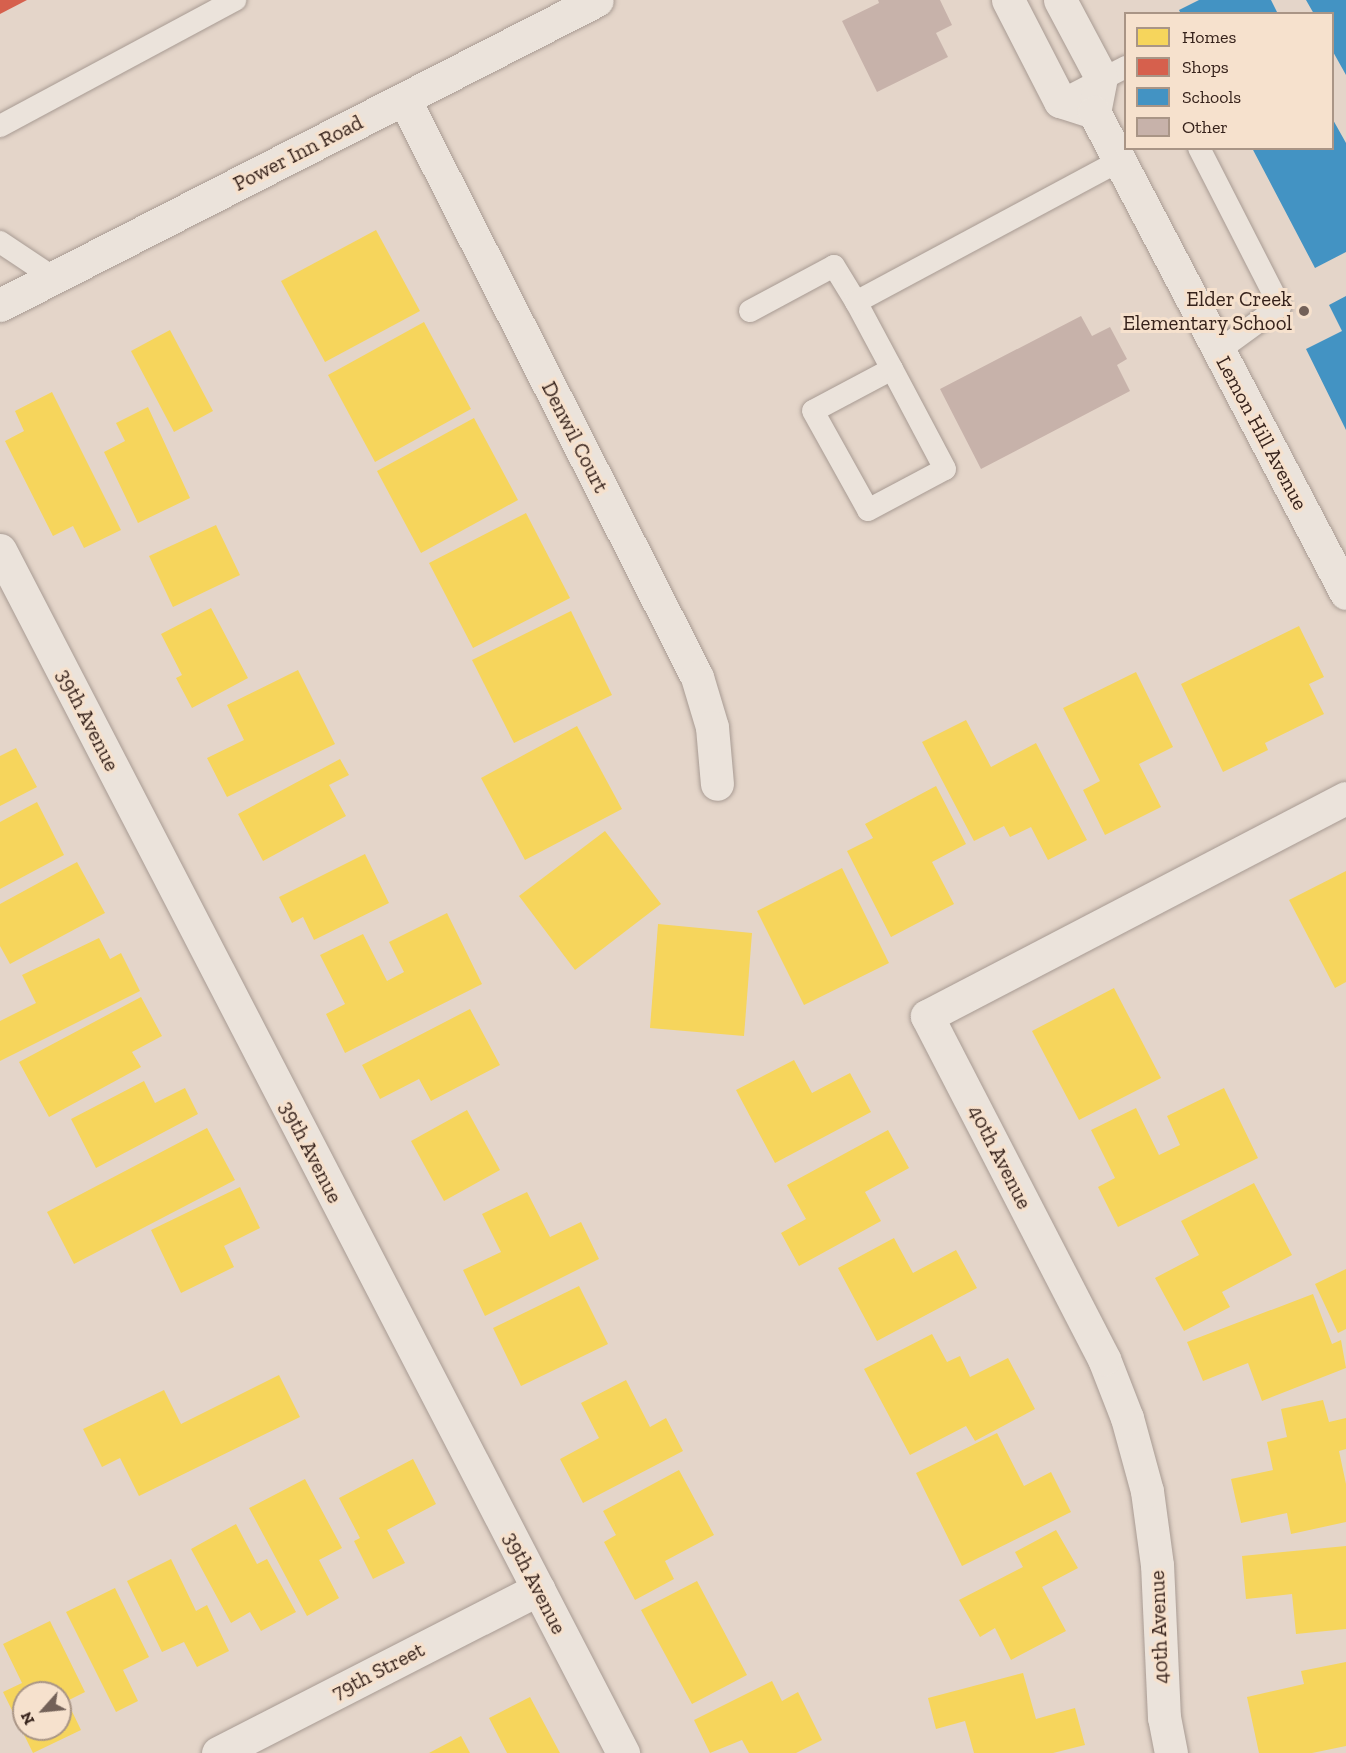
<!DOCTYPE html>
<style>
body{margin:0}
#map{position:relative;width:1346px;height:1753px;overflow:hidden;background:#e4d5c9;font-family:"Zilla Slab",serif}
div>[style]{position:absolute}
.homes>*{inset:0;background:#f6d55c}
.shops>*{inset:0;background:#d6604d}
.schools>*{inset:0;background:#4393c3}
.building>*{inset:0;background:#c7b2aa}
.roads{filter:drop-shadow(0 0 2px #a89b93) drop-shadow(0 0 2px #a89b93)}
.service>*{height:22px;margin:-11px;padding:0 11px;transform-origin:11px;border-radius:11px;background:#ebe3db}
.minor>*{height:33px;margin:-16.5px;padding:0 16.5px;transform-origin:16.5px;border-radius:16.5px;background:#ebe3db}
.tertiary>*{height:33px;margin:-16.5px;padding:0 16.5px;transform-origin:16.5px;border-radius:16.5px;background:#ebe3db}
.secondary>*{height:33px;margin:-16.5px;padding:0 16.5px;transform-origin:16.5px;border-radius:16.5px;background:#ebe3db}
.dots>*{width:16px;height:16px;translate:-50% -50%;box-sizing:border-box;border:3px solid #f6e1cd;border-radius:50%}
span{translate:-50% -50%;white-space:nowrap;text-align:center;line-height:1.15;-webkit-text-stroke:6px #f6e1cd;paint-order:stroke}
.street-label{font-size:21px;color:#36221b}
.poi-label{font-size:21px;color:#36221b}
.right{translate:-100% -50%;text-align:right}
.legend{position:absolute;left:1124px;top:12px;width:210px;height:138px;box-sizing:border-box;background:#f6e1cd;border:2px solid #a99586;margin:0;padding:8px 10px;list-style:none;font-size:18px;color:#36221b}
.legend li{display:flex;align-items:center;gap:12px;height:30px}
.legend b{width:30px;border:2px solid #a99586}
.north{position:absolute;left:12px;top:1681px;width:60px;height:60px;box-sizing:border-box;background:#f6e1cd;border:2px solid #a99586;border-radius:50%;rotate:243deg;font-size:16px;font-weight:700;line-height:24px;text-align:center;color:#36221b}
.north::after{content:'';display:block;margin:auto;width:21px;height:27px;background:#736158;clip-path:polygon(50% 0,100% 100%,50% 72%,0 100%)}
</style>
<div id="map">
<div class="homes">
<i style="clip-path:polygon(376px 230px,420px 311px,325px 362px,281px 281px)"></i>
<i style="clip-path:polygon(424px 322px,471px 409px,375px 462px,328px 375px)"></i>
<i style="clip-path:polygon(170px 330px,213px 411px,174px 432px,131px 351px)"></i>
<i style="clip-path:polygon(52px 392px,121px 530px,84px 548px,73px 526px,53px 536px,5px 441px,24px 431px,15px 411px)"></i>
<i style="clip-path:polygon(148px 407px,190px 498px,138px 523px,104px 452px,125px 441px,116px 423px)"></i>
<i style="clip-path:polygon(474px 418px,518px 500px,421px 553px,377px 471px)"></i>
<i style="clip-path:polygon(526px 513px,570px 598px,473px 648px,429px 563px)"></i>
<i style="clip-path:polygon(216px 525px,240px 575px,173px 607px,149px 556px)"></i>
<i style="clip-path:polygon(211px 608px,248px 678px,192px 708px,176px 678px,182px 675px,161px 634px)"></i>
<i style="clip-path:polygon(571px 611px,612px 695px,514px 743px,472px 660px)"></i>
<i style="clip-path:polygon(1299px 626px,1324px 677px,1309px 684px,1324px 714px,1265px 743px,1268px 750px,1223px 772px,1181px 684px)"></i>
<i style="clip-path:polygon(298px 670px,335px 744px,227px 797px,207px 758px,244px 740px,227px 705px)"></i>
<i style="clip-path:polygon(1136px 672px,1173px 747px,1139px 764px,1161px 807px,1105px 835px,1083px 790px,1100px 781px,1063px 708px)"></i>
<i style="clip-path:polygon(966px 720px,991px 767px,1036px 743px,1087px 840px,1048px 860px,1031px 827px,1010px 837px,1004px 826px,974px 841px,922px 742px)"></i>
<i style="clip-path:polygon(577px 726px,622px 809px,525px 860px,481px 778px)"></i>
<i style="clip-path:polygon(16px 748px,37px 787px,0 806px,0 756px)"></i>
<i style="clip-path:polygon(340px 759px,349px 775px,329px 785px,346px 816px,263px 861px,238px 814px)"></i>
<i style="clip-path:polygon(936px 786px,966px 844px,932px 862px,954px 904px,891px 937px,847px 851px,873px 838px,865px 824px)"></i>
<i style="clip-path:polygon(37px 802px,64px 855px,0 889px,0 822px)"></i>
<i style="clip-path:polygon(605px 831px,661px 904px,575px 970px,519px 896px)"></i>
<i style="clip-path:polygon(365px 854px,389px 903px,314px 940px,303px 917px,292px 923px,279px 897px)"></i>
<i style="clip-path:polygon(77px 862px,105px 913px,10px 964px,0 946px,0 904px)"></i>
<i style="clip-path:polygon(842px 868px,889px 963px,804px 1005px,757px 911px)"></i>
<i style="clip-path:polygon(1346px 871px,1346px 982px,1335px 988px,1289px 900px)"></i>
<i style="clip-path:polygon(447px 913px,482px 984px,345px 1053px,326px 1014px,345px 1004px,320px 955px,363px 934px,387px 981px,404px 972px,389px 942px)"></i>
<i style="clip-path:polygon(658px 924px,752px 933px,744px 1036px,650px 1028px)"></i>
<i style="clip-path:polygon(99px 938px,110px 959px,121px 953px,140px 991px,0 1061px,0 1021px,36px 1003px,22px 975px)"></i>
<i style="clip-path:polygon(1114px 988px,1161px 1078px,1079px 1120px,1032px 1031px)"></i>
<i style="clip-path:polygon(141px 997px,162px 1036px,132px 1052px,141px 1067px,49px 1117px,19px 1062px)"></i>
<i style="clip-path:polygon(470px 1009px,500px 1065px,431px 1101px,419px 1079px,380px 1099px,362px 1065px)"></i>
<i style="clip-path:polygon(794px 1060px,812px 1093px,850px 1073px,871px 1112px,775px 1163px,736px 1090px)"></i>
<i style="clip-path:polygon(144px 1081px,155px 1103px,185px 1088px,198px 1114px,96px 1168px,71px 1119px)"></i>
<i style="clip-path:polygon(1224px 1088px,1258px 1158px,1118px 1227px,1098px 1187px,1115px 1178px,1091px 1130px,1136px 1108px,1159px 1155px,1180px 1145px,1167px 1116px)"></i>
<i style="clip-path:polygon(467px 1110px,500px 1170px,444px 1201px,411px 1141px)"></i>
<i style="clip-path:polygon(207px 1128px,235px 1180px,74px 1264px,47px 1212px)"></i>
<i style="clip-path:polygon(888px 1130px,909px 1168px,865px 1192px,881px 1221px,799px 1266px,781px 1233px,806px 1219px,787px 1185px)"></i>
<i style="clip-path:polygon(1254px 1183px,1292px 1255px,1222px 1292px,1230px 1307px,1184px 1331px,1155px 1278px,1199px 1255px,1181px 1221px)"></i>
<i style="clip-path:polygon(240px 1187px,260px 1228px,224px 1246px,234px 1267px,181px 1293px,151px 1230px)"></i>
<i style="clip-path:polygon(527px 1192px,550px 1237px,581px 1222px,599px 1259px,485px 1316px,463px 1270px,501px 1252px,482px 1214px)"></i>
<i style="clip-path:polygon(894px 1238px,913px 1273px,956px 1250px,977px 1288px,877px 1341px,838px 1268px)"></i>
<i style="clip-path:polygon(1346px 1269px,1346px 1329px,1338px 1333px,1315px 1284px)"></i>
<i style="clip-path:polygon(579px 1286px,608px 1344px,521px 1386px,493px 1328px)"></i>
<i style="clip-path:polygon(1313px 1294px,1332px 1344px,1341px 1340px,1346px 1368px,1262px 1401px,1248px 1363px,1203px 1381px,1187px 1342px)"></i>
<i style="clip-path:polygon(932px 1334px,947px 1362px,960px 1356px,970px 1377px,1008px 1358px,1035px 1409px,975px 1441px,966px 1426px,910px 1455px,864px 1369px)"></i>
<i style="clip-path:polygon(279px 1375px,300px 1417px,139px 1496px,120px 1458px,102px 1467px,83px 1429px,164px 1390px,181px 1424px)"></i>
<i style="clip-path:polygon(626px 1380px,650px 1427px,666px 1418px,683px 1451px,583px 1503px,560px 1459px,599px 1438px,581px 1403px)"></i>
<i style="clip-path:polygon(1323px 1400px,1329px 1422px,1346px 1418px,1346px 1449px,1339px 1451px,1346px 1484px,1346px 1522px,1291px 1534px,1287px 1513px,1241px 1523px,1231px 1479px,1273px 1470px,1267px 1442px,1287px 1437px,1281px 1409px)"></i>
<i style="clip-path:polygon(997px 1433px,1024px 1486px,1051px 1472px,1071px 1512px,962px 1566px,916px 1473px)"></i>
<i style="clip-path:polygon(413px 1459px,436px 1504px,387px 1530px,405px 1563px,373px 1579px,354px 1541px,360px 1538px,339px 1498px)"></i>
<i style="clip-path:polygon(679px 1470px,714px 1535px,665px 1561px,674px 1579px,635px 1600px,604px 1542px,616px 1535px,603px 1511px)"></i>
<i style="clip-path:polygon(305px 1479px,342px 1548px,319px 1560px,339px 1598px,307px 1616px,249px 1508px)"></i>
<i style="clip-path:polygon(236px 1524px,257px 1564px,267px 1559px,296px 1612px,261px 1631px,250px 1612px,231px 1623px,191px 1549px)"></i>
<i style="clip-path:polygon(1056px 1530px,1078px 1568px,1042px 1587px,1066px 1631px,1011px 1660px,995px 1628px,980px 1637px,959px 1600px,1023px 1567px,1015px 1552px)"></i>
<i style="clip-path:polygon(1346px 1546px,1346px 1629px,1296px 1634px,1292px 1594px,1246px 1599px,1242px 1556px)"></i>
<i style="clip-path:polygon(171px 1559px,196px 1611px,207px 1605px,229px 1651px,197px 1667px,184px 1642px,162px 1652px,127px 1581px)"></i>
<i style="clip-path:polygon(697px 1581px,747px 1675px,692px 1704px,641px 1610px)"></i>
<i style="clip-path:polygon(115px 1588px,149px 1657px,123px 1670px,138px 1701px,116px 1712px,66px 1612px)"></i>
<i style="clip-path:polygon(evenodd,50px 1621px,85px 1692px,67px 1701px,81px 1730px,33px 1753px,3px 1692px,22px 1683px,3px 1644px,50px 1621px,24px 1693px,60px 1693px,60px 1729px,24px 1729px,24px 1693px)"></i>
<i style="clip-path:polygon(1346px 1662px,1346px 1746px,1312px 1753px,1259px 1753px,1247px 1697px,1304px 1684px,1301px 1671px)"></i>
<i style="clip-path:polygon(1023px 1673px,1036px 1719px,1075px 1708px,1085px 1745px,1053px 1753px,974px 1753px,965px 1721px,936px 1729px,928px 1698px)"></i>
<i style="clip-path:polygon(772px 1681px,782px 1701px,798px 1692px,822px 1740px,796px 1753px,749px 1753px,742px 1740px,710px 1753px,694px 1720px)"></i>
<i style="clip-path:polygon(530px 1697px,560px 1753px,507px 1753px,489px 1718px)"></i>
<i style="clip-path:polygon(461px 1736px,470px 1753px,429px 1753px)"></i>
</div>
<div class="shops">
<i style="clip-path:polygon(0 0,27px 0,0 14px)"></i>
</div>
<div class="schools">
<i style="clip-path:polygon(1199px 0,1271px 0,1278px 14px,1181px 14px,1179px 10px)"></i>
<i style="clip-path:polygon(1306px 0,1346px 0,1346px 75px,1332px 50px,1332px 14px,1314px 14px)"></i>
<i style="clip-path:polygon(1332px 118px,1346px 143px,1346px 252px,1315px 268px,1252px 148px,1332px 148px)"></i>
<i style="clip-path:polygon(1346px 296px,1346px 430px,1306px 349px,1342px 331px,1329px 305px)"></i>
</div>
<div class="building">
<i style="clip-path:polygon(878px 0,940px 0,952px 25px,936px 33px,948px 57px,877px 92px,842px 21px,879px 3px)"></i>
<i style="clip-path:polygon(1081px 316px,1092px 336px,1110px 327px,1127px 359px,1117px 365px,1130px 391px,981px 469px,940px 389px)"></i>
</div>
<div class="roads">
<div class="service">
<i style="left:1060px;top:101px;width:74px;rotate:-27.3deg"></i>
<i style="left:0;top:126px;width:267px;rotate:-28.2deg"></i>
<i style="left:1199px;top:148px;width:178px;rotate:62.9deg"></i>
<i style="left:1280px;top:306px;width:77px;rotate:144deg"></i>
<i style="left:0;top:242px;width:65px;rotate:33.7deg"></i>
<i style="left:750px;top:311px;width:95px;rotate:-28.2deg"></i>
<i style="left:834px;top:266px;width:42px;rotate:58.6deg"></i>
<i style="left:892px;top:369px;width:89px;rotate:152deg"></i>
<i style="left:813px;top:411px;width:113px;rotate:60.9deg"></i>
<i style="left:868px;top:510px;width:87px;rotate:-28deg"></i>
<i style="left:945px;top:469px;width:113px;rotate:-117.9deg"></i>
<i style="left:892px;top:369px;width:76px;rotate:-118.2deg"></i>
<i style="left:856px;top:302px;width:298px;rotate:-28.2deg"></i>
</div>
<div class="minor">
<i style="left:404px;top:99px;width:648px;rotate:63.12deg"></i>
<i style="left:697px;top:677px;width:52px;rotate:73.3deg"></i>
<i style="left:712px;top:727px;width:57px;rotate:85deg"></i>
<i style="left:0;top:550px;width:1355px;rotate:62.62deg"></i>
<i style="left:218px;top:1753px;width:360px;rotate:-27.1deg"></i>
<i style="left:1171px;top:1753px;width:36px;rotate:-101deg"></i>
<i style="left:1164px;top:1718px;width:153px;rotate:-92.6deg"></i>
<i style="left:1157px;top:1565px;width:75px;rotate:-97.7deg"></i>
<i style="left:1147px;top:1491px;width:76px;rotate:-105.3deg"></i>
<i style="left:1127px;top:1418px;width:63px;rotate:-111.3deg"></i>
<i style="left:1104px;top:1359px;width:386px;rotate:-117.3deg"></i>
<i style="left:927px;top:1016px;width:472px;rotate:-27.5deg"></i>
</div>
<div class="tertiary">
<i style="left:1008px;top:0;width:114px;rotate:62.8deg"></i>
<i style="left:1060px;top:101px;width:36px;rotate:18deg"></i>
<i style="left:1060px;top:0;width:87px;rotate:62deg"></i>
<i style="left:1101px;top:77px;width:36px;rotate:101deg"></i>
<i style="left:1094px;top:112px;width:543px;rotate:62.35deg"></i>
</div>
<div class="secondary">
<i style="left:0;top:305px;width:670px;rotate:-27.06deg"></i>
</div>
</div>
<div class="dots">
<i style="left:1304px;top:311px;background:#736158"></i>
</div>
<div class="street-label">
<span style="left:298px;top:153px;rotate:-27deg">Power Inn Road</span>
<span style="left:1262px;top:433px;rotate:62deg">Lemon Hill Avenue</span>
<span style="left:575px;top:437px;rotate:63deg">Denwil Court</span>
<span style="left:88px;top:720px;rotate:63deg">39th Avenue</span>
<span style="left:311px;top:1152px;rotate:63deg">39th Avenue</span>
<span style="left:1000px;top:1157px;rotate:63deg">40th Avenue</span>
<span style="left:535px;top:1583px;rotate:63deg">39th Avenue</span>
<span style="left:1159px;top:1627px;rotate:-92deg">40th Avenue</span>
<span style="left:378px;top:1671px;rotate:-27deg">79th Street</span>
</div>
<div class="poi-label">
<span class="right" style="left:1292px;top:311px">Elder Creek<br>Elementary School</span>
</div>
<ul class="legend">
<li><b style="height:16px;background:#f6d55c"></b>Homes</li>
<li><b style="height:16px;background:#d6604d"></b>Shops</li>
<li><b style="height:16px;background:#4393c3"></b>Schools</li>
<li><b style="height:16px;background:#c7b2aa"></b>Other</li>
</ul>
<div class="north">N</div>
</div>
